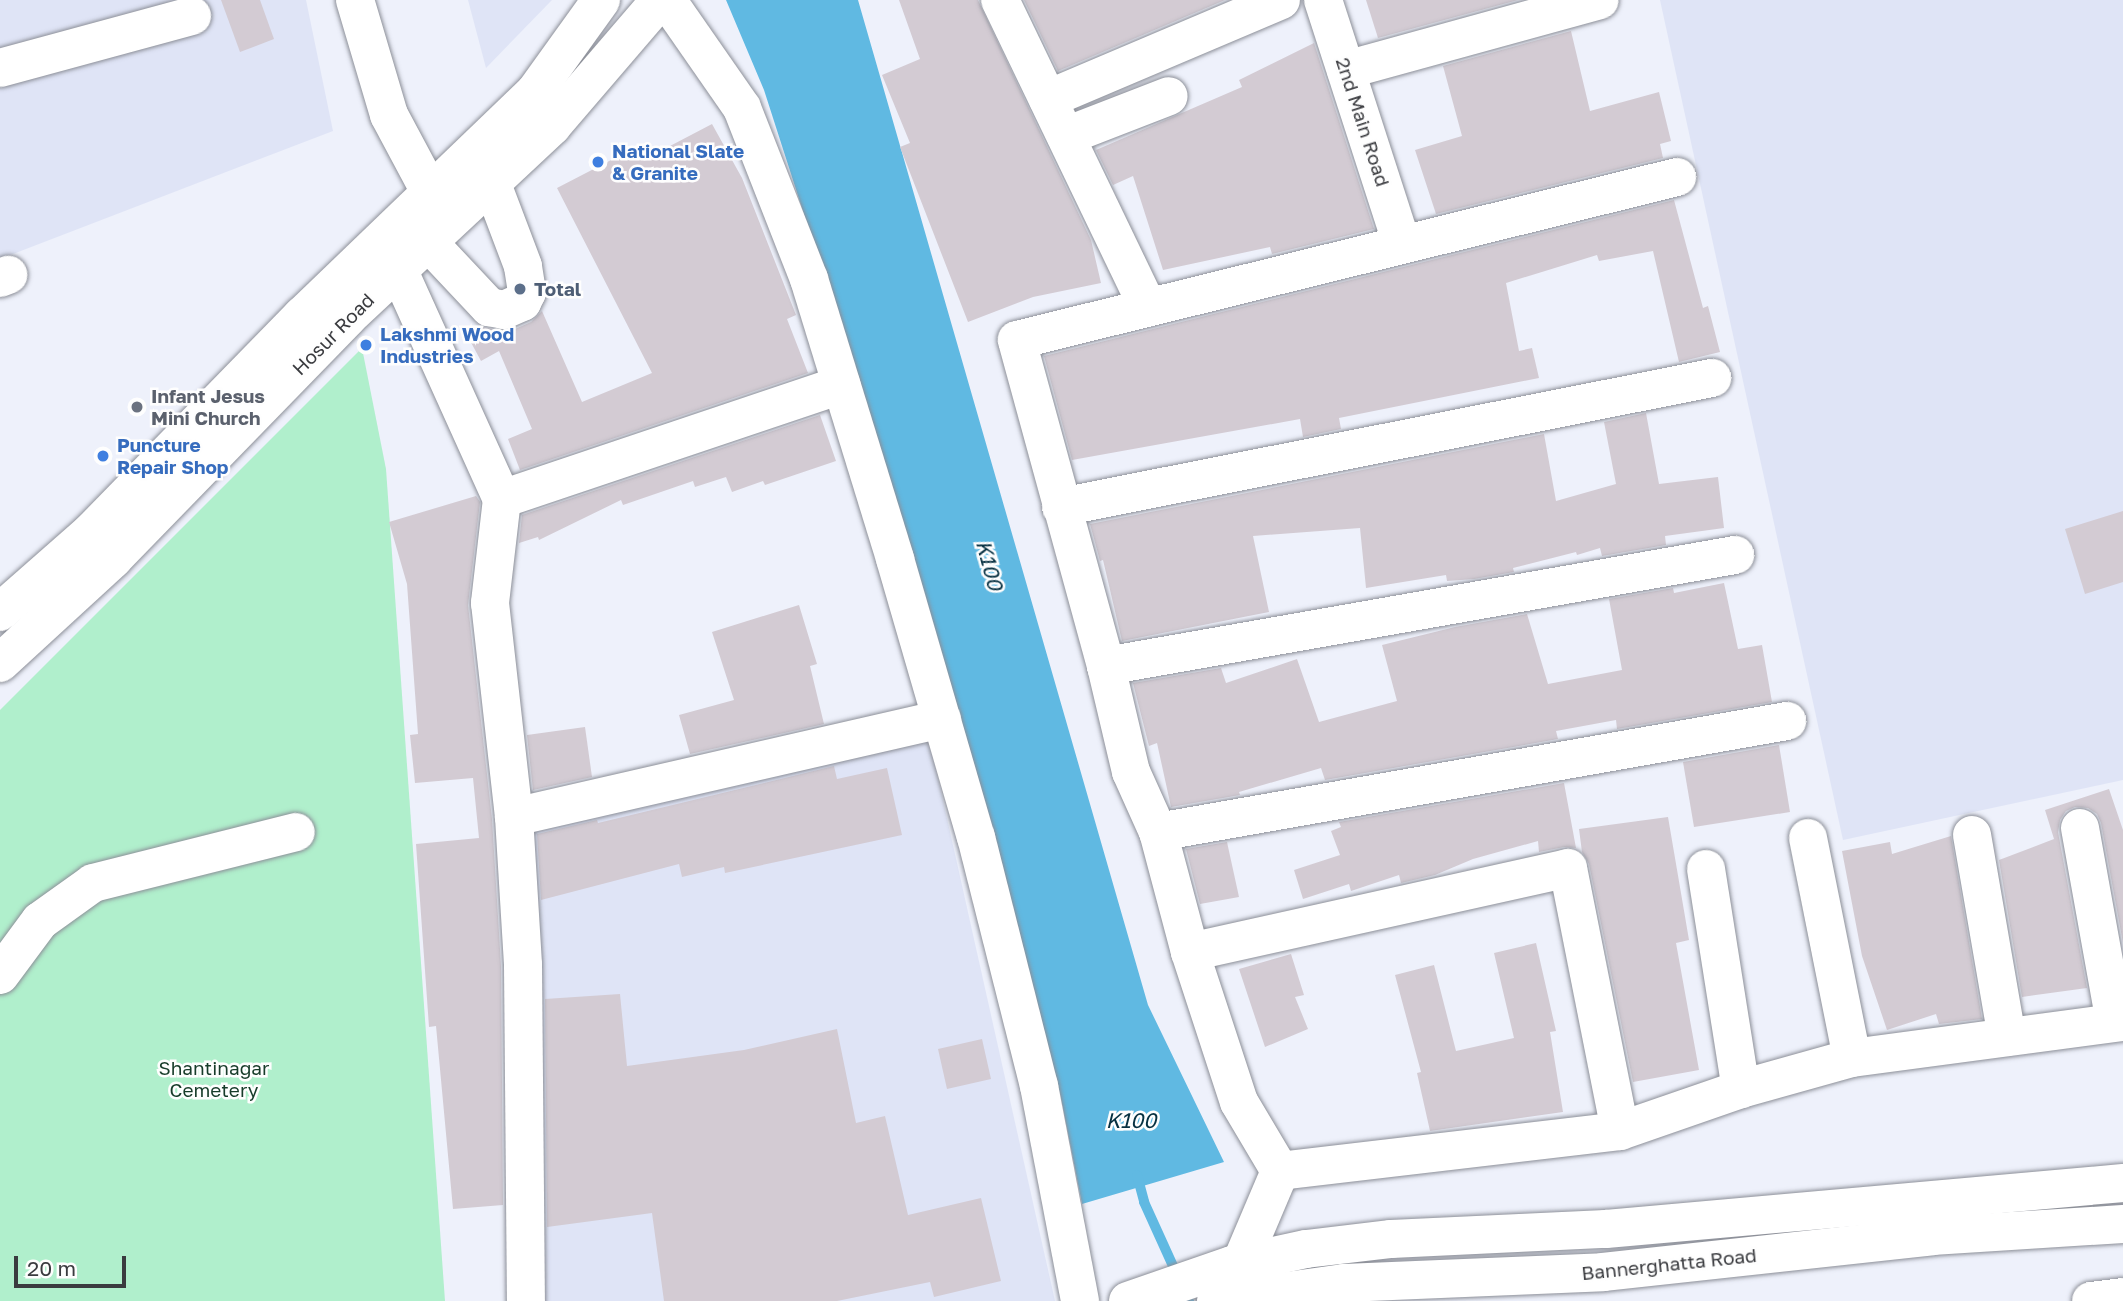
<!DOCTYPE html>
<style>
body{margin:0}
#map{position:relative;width:2123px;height:1301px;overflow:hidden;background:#eef1fb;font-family:"Golos Text",sans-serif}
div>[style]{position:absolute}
.built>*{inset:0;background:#dfe4f6}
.green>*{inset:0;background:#b0efcc}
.water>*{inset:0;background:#60b9e2}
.stream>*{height:10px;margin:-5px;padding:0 5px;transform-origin:5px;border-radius:5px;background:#60b9e2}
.building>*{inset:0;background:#d3cbd3}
.roads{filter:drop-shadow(0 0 2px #8c8f98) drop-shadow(0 0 2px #8c8f98)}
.minor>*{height:38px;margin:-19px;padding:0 19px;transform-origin:19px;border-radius:19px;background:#fff}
.major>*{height:38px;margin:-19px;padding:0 19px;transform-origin:19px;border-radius:19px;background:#fff}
.dots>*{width:19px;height:19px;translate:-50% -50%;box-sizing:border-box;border:4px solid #fefefe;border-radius:50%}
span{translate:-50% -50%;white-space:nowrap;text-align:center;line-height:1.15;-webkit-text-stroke:5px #fefefe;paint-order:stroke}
.street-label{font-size:19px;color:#3a3b3f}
.shop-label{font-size:19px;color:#366cbe;font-weight:700}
.left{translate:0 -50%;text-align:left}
.service-label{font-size:19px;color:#4e5e75;font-weight:700}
.worship-label{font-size:19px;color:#5b616d;font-weight:700}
.park-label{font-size:19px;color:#173c2a}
.water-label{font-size:21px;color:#073142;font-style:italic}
.scale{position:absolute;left:14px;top:1256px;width:112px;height:32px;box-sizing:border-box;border:4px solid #3a3b3f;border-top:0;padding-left:9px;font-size:21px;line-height:24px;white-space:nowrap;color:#3a3b3f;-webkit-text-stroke:5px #fefefe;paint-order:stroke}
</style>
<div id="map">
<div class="built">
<i style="clip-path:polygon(0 0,306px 0,333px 131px,0 259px)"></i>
<i style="clip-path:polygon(468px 0,552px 0,486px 68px)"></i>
<i style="clip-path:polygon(1660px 0,2123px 0,2123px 780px,1843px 840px)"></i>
<i style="clip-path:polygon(927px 729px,1055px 1301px,541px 1301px,520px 831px)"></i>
</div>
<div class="green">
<i style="clip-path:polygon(362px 348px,386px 469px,445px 1301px,0 1301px,0 710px)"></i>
</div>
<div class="water">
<i style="clip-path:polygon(726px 0,858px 0,1148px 1005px,1224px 1162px,1082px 1204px,1060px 1093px,801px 205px,764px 90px)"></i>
</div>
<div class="stream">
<i style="left:1137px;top:1175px;width:28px;rotate:75deg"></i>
<i style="left:1144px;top:1202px;width:109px;rotate:65.6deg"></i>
</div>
<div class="building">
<i style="clip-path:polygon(221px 0,260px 0,274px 39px,240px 52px)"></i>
<i style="clip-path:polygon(899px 0,978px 0,1091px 240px,1101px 283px,1033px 297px,968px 322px,900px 147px,910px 143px,882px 75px,920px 59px)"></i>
<i style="clip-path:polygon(1024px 0,1225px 0,1058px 71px)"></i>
<i style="clip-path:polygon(1366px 0,1518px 0,1378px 38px)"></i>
<i style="clip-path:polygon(1571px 31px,1590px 111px,1659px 92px,1671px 141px,1660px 144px,1663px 158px,1436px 214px,1415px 150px,1462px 136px,1443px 66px)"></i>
<i style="clip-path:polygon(1314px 43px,1374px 229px,1272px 254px,1270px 247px,1163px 270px,1133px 176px,1113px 185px,1096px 150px,1242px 87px,1239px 80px)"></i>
<i style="clip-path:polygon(712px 124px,742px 178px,796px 315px,787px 319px,808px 373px,520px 470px,508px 439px,532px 429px,499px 351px,481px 361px,467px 335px,482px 327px,500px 331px,513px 330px,531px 322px,542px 311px,582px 402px,652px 373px,557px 188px,642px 144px,649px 157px)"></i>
<i style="clip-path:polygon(1674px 200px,1703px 308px,1708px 306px,1720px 352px,1679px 362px,1653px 251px,1599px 261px,1597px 255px,1506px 283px,1519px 351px,1532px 348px,1539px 378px,1339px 418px,1341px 429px,1303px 437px,1300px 419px,1072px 460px,1044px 356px)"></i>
<i style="clip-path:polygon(1646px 413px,1659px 484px,1718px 477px,1724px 528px,1665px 536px,1666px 545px,1602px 556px,1600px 548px,1577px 555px,1576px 552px,1513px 568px,1514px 572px,1474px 579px,1447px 581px,1446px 575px,1366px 588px,1360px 528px,1253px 536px,1269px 612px,1122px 641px,1103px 560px,1100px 561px,1090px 524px,1544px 434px,1556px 501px,1616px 484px,1604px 422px)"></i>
<i style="clip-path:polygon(820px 415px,836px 461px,765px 485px,763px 481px,732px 492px,726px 477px,695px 487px,693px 481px,623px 505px,621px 500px,539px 540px,538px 537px,519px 543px,522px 515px)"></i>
<i style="clip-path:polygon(476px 496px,480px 502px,468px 605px,492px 819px,501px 966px,503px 1205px,453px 1209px,436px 1026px,429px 1027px,416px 844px,479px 838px,473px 778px,415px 783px,410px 735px,418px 734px,407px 584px,389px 522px)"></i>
<i style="clip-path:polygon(2123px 511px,2123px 582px,2085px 594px,2065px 529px)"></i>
<i style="clip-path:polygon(1724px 583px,1738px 649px,1762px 645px,1772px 702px,1617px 729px,1616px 720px,1556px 731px,1558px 739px,1325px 780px,1321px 768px,1239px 792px,1240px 795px,1171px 807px,1157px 743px,1149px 746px,1133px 683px,1221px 668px,1226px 683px,1297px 659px,1319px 722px,1397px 701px,1382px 645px,1455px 627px,1527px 614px,1548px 684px,1622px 670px,1609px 599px,1673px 588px,1674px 593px)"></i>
<i style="clip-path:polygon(799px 605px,817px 664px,810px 666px,824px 724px,690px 754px,679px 715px,734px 700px,712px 632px)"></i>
<i style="clip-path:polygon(585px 727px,592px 777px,533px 790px,527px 735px)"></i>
<i style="clip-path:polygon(1779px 745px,1790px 812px,1694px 827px,1683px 762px)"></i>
<i style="clip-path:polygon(834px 766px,837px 779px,887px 768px,902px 835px,725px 873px,724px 867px,682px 877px,679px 864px,541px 900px,537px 834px,597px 820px,598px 823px)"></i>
<i style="clip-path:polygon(1564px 783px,1576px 848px,1564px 847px,1539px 852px,1538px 841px,1473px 859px,1435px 875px,1401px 883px,1399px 875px,1351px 891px,1349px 884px,1303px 899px,1294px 870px,1340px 855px,1331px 831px,1341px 827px,1339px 822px)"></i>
<i style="clip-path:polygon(2109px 789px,2123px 830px,2123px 943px,2101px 823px,2097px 814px,2088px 808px,2075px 807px,2066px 811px,2060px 820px,2058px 832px,2087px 988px,2022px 997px,1999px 860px,2054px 839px,2045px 810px)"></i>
<i style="clip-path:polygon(1668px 817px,1689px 940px,1676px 943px,1699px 1070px,1633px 1082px,1589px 864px,1582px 852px,1579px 829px)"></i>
<i style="clip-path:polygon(1951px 836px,1982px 1019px,1939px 1024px,1936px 1014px,1887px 1030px,1862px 956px,1842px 851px,1890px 842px,1892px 854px)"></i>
<i style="clip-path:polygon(1227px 842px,1239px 897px,1200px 904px,1186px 849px)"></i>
<i style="clip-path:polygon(1536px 943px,1556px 1031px,1550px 1032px,1563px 1112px,1430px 1131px,1417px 1073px,1421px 1072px,1395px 975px,1434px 965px,1456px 1051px,1514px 1038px,1494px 953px)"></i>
<i style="clip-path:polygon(1291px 954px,1304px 995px,1295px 997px,1308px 1029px,1265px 1047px,1239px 969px)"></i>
<i style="clip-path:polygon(620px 994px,627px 1066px,744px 1050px,837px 1029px,856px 1123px,885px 1116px,908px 1215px,981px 1198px,1001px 1281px,934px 1297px,930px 1282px,837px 1301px,664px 1301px,652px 1213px,547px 1227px,545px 999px)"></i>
<i style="clip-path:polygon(982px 1039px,991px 1079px,947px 1089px,938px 1049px)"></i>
</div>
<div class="roads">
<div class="minor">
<i style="left:355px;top:0;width:120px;rotate:73.5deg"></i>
<i style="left:389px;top:115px;width:85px;rotate:61.9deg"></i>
<i style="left:667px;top:0;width:131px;rotate:55.2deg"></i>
<i style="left:742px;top:108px;width:184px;rotate:68.6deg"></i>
<i style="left:809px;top:279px;width:293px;rotate:72.9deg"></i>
<i style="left:895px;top:559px;width:290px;rotate:73.8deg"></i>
<i style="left:976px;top:837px;width:257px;rotate:75.8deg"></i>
<i style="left:1039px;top:1086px;width:219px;rotate:79.2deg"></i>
<i style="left:1000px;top:0;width:341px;rotate:64.3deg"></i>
<i style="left:1323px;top:0;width:256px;rotate:72.1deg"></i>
<i style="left:0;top:68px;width:199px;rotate:-15.2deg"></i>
<i style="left:1346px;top:70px;width:263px;rotate:-15.4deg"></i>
<i style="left:1048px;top:99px;width:253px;rotate:-23deg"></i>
<i style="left:1066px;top:136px;width:110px;rotate:-21.2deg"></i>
<i style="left:427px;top:241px;width:91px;rotate:46.8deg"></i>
<i style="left:489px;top:307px;width:15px;rotate:11deg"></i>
<i style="left:504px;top:310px;width:20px;rotate:-24deg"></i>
<i style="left:522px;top:302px;width:11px;rotate:-63deg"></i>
<i style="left:527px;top:292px;width:26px;rotate:-99deg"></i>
<i style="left:523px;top:266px;width:88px;rotate:-110.7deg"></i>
<i style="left:398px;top:269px;width:252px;rotate:65.7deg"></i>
<i style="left:502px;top:499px;width:105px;rotate:96.6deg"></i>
<i style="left:490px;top:603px;width:215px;rotate:83.6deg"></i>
<i style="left:514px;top:817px;width:148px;rotate:86.5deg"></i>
<i style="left:523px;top:965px;width:336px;rotate:89.5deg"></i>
<i style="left:0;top:278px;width:9px;rotate:-21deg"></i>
<i style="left:502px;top:499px;width:358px;rotate:-18.6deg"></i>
<i style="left:1061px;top:507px;width:664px;rotate:-11.21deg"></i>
<i style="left:1106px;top:666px;width:639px;rotate:-10.01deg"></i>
<i style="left:514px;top:817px;width:439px;rotate:-12.9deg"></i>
<i style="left:2080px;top:828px;width:197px;rotate:79.8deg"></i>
<i style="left:1158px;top:832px;width:639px;rotate:-10.01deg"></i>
<i style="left:1972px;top:835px;width:205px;rotate:80.2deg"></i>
<i style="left:1808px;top:838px;width:224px;rotate:78.7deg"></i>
<i style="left:1706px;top:869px;width:223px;rotate:81deg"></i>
<i style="left:1190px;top:952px;width:387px;rotate:-12.5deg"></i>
<i style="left:1568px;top:868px;width:268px;rotate:78.8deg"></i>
<i style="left:0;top:975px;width:67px;rotate:-53.5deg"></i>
<i style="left:40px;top:921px;width:65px;rotate:-35.6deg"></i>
<i style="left:93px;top:883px;width:209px;rotate:-14.1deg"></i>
<i style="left:1280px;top:1171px;width:80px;rotate:-120.7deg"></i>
<i style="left:1239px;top:1102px;width:158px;rotate:-108.1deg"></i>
<i style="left:1190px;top:952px;width:124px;rotate:-104.9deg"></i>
<i style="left:1158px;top:832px;width:66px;rotate:-114.2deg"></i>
<i style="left:1131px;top:772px;width:109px;rotate:-103.3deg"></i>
<i style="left:1106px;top:666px;width:338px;rotate:-105.3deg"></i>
<i style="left:1017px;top:340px;width:680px;rotate:-13.87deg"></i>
<i style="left:1280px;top:1171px;width:342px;rotate:-6.7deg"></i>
<i style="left:1620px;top:1131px;width:128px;rotate:-19.1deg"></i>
<i style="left:1741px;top:1089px;width:115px;rotate:-15.6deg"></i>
<i style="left:1852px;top:1058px;width:273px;rotate:-7.6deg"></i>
<i style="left:1241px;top:1263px;width:100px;rotate:-67deg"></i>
<i style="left:2091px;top:1301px;width:32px;rotate:-7deg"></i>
</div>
<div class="major">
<i style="left:0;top:612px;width:121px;rotate:-41.3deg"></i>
<i style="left:91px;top:532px;width:302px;rotate:-45.7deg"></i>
<i style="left:302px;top:316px;width:323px;rotate:-43.9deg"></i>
<i style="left:535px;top:92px;width:113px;rotate:-54.3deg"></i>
<i style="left:0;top:663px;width:154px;rotate:-42.6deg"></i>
<i style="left:113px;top:559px;width:336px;rotate:-45.8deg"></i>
<i style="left:347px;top:318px;width:281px;rotate:-43.1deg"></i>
<i style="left:552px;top:126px;width:166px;rotate:-49.4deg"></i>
<i style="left:1128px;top:1301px;width:110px;rotate:-19.1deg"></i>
<i style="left:1232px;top:1265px;width:76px;rotate:-12.2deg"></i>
<i style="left:1306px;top:1249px;width:86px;rotate:-6.7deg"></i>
<i style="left:1391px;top:1239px;width:215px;rotate:-2.7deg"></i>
<i style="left:1606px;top:1229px;width:519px;rotate:-5.08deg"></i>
<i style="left:1216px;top:1301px;width:129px;rotate:-8deg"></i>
<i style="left:1344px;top:1283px;width:259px;rotate:-2.4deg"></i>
<i style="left:1603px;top:1272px;width:331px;rotate:-6.2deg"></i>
<i style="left:1932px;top:1236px;width:191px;rotate:-3.6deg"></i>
</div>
</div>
<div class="dots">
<i style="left:598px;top:162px;background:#3f7fe0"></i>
<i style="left:520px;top:289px;background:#5c6f8a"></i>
<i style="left:366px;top:345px;background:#3f7fe0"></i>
<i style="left:137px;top:407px;background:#6b7280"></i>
<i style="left:103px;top:456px;background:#3f7fe0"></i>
</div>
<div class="street-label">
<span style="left:1363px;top:122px;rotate:72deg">2nd Main Road</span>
<span style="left:333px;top:334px;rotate:-45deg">Hosur Road</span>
<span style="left:1669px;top:1264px;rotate:-6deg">Bannerghatta Road</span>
</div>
<div class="shop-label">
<span class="left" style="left:612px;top:162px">National Slate<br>&amp; Granite</span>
<span class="left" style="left:380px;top:345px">Lakshmi Wood<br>Industries</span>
<span class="left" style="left:117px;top:456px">Puncture<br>Repair Shop</span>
</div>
<div class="service-label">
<span class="left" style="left:534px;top:289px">Total</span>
</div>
<div class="worship-label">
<span class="left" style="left:151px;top:407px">Infant Jesus<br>Mini Church</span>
</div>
<div class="park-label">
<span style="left:214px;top:1079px">Shantinagar<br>Cemetery</span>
</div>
<div class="water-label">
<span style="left:990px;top:565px;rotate:75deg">K100</span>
<span style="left:1131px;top:1120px">K100</span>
</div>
<div class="scale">20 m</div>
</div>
